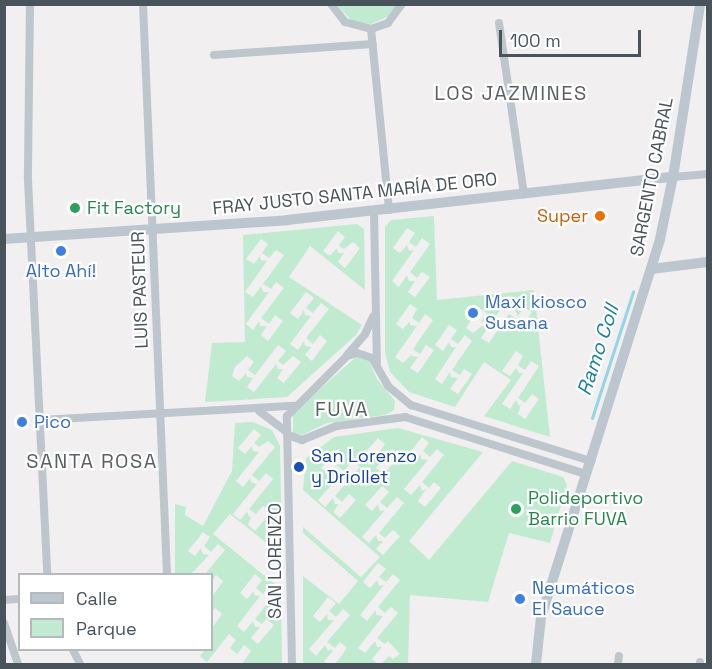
<!DOCTYPE html>
<meta charset="utf-8">
<style>
body{margin:0}
#map{position:relative;width:712px;height:669px;overflow:hidden;background:#f1efef;font-family:"Space Grotesk",sans-serif}
div>[style]{position:absolute}
.green>*{inset:0;background:#c1ebd0}
.stream>*{height:3px;margin:-1.5px;padding:0 1.5px;transform-origin:1.5px;border-radius:1.5px;background:#91d6e5}
.street>*{height:8px;margin:-4px;padding:0 4px;transform-origin:4px;border-radius:4px;background:#bec6cd}
.secondary>*{height:10px;margin:-5px;padding:0 5px;transform-origin:5px;border-radius:5px;background:#bcc6cf}
.dots>*{width:16px;height:16px;translate:-50% -50%;box-sizing:border-box;border:3px solid #fff;border-radius:50%}
span{translate:-50% -50%;white-space:nowrap;text-align:center;line-height:1.15;-webkit-text-stroke:4.5px #fff;paint-order:stroke}
.street-label{font-size:18px;color:#48535b}
.leisure-label{font-size:18px;color:#27864d}
.left{translate:0 -50%;text-align:left}
.food-label{font-size:18px;color:#c56008}
.right{translate:-100% -50%;text-align:right}
.shop-label{font-size:18px;color:#366cbe}
.transit-label{font-size:18px;color:#164399}
.neighbourhood-label{font-size:20px;color:#5c5f63;letter-spacing:1.5px}
.water-label{font-size:20px;color:#178098;font-style:italic}
.frame{position:absolute;inset:0;border:6px solid #48535b;pointer-events:none}
.legend{position:absolute;left:18px;top:573px;width:195px;height:78px;box-sizing:border-box;background:#fff;border:2px solid #b6babd;margin:0;padding:8px 10px;list-style:none;font-size:18px;color:#48535b}
.legend li{display:flex;align-items:center;gap:12px;height:30px}
.legend b{width:30px;border:2px solid #b6babd}
.scale{position:absolute;left:499px;top:30px;width:142px;height:27px;box-sizing:border-box;border:3px solid #48535b;border-top:0;padding-left:8px;font-size:18px;line-height:21px;white-space:nowrap;color:#48535b;-webkit-text-stroke:4px #fff;paint-order:stroke}
</style>
<div id="map">
<div class="green">
<i style="clip-path:polygon(337px 5px,397px 5px,389px 16px,371px 24px,352px 21px)"></i>
<i style="clip-path:polygon(evenodd,434px 216px,437px 300px,534px 290px,550px 437px,484px 416px,511px 380px,484px 362px,455px 407px,409px 392px,390px 372px,385px 352px,385px 227px,391px 220px,434px 216px,407px 228px,415px 233px,409px 242px,416px 247px,422px 238px,430px 244px,410px 272px,417px 278px,422px 272px,430px 277px,415px 297px,408px 292px,415px 281px,409px 281px,407px 275px,399px 287px,392px 281px,414px 250px,409px 251px,407px 245px,400px 253px,393px 248px,407px 228px,434px 216px,509px 297px,516px 302px,511px 311px,515px 310px,518px 316px,524px 307px,532px 312px,519px 332px,511px 328px,516px 319px,509px 314px,489px 343px,481px 338px,487px 329px,482px 326px,473px 333px,466px 328px,479px 308px,487px 313px,481px 322px,486px 321px,489px 326px,509px 297px,434px 216px,410px 304px,417px 309px,412px 318px,419px 323px,425px 314px,433px 320px,413px 349px,420px 354px,426px 345px,434px 350px,418px 373px,410px 368px,418px 357px,411px 356px,413px 353px,403px 363px,395px 357px,417px 326px,410px 325px,410px 321px,403px 329px,396px 324px,410px 304px,434px 216px,449px 325px,457px 330px,451px 339px,458px 344px,465px 335px,472px 341px,452px 370px,460px 375px,464px 369px,472px 374px,458px 394px,450px 389px,458px 378px,451px 377px,450px 372px,442px 384px,435px 379px,456px 347px,451px 347px,449px 342px,443px 351px,435px 345px,449px 325px,434px 216px,516px 351px,523px 356px,518px 365px,525px 370px,531px 361px,539px 366px,518px 398px,525px 403px,532px 394px,539px 399px,525px 419px,518px 414px,521px 404px,519px 406px,516px 400px,510px 409px,502px 404px,523px 373px,519px 373px,516px 368px,510px 376px,502px 371px,516px 351px)"></i>
<i style="clip-path:polygon(evenodd,357px 224px,364px 229px,365px 290px,310px 246px,289px 277px,362px 325px,356px 335px,287px 397px,205px 402px,212px 343px,245px 342px,243px 235px,357px 224px,338px 231px,345px 237px,339px 245px,344px 249px,353px 242px,360px 248px,345px 268px,338px 262px,344px 253px,338px 253px,337px 248px,330px 256px,323px 251px,338px 231px,357px 224px,261px 239px,268px 244px,262px 253px,269px 258px,276px 250px,284px 255px,263px 284px,271px 289px,276px 282px,284px 288px,261px 318px,269px 324px,275px 315px,283px 321px,268px 341px,261px 335px,267px 326px,260px 326px,259px 321px,253px 330px,246px 324px,269px 292px,263px 292px,261px 286px,253px 297px,245px 292px,267px 261px,261px 260px,260px 256px,254px 264px,246px 259px,261px 239px,357px 224px,306px 292px,314px 298px,306px 308px,313px 313px,321px 303px,329px 309px,306px 338px,313px 344px,320px 335px,327px 341px,312px 361px,305px 355px,311px 347px,305px 346px,304px 341px,298px 350px,290px 344px,311px 316px,305px 315px,304px 310px,298px 319px,290px 313px,306px 292px,357px 224px,278px 345px,286px 351px,278px 361px,283px 365px,293px 356px,301px 362px,284px 383px,277px 378px,283px 369px,278px 369px,276px 364px,254px 392px,247px 387px,253px 378px,247px 377px,246px 373px,239px 381px,232px 376px,235px 367px,247px 356px,254px 362px,248px 370px,255px 375px,278px 345px)"></i>
<i style="clip-path:polygon(356px 357px,369px 361px,377px 379px,395px 401px,394px 410px,385px 415px,327px 423px,302px 435px,293px 433px,293px 413px)"></i>
<i style="clip-path:polygon(evenodd,253px 422px,272px 430px,280px 446px,282px 555px,230px 514px,213px 534px,281px 589px,282px 664px,242px 664px,251px 651px,244px 645px,237px 654px,230px 648px,236px 640px,229px 634px,207px 662px,200px 656px,205px 650px,212px 650px,212px 628px,222px 614px,215px 608px,212px 612px,212px 597px,223px 581px,216px 575px,212px 581px,212px 574px,205px 574px,225px 550px,218px 544px,211px 552px,204px 546px,210px 537px,203px 532px,188px 551px,195px 556px,201px 548px,203px 554px,209px 555px,191px 574px,175px 574px,175px 504px,186px 507px,185px 515px,203px 526px,232px 471px,235px 423px,253px 422px,254px 429px,261px 435px,254px 443px,259px 447px,268px 441px,275px 447px,252px 475px,259px 481px,266px 473px,273px 479px,249px 509px,256px 514px,263px 506px,271px 512px,255px 531px,248px 525px,252px 515px,250px 518px,247px 512px,240px 520px,233px 514px,257px 484px,251px 482px,250px 478px,243px 487px,236px 481px,259px 452px,253px 451px,252px 446px,245px 454px,238px 448px,254px 429px,253px 422px,255px 574px,262px 580px,256px 588px,263px 594px,270px 585px,277px 591px,255px 619px,262px 624px,266px 619px,274px 625px,258px 644px,251px 638px,260px 627px,255px 627px,253px 621px,244px 632px,237px 626px,260px 596px,254px 595px,254px 591px,247px 599px,240px 593px,255px 574px)"></i>
<i style="clip-path:polygon(evenodd,398px 428px,483px 452px,409px 541px,429px 560px,512px 461px,563px 477px,567px 485px,550px 543px,509px 533px,488px 602px,410px 595px,408px 664px,381px 664px,389px 656px,393px 659px,400px 654px,388px 641px,385px 644px,377px 638px,398px 613px,391px 607px,385px 613px,378px 607px,400px 580px,393px 574px,386px 582px,379px 577px,386px 569px,378px 563px,363px 582px,370px 588px,377px 580px,379px 586px,384px 585px,360px 615px,367px 621px,376px 610px,376px 615px,383px 616px,358px 648px,365px 653px,375px 641px,377px 647px,382px 647px,372px 659px,378px 664px,335px 664px,347px 648px,340px 642px,335px 648px,327px 642px,350px 615px,343px 609px,336px 617px,329px 611px,336px 603px,328px 597px,313px 616px,320px 622px,327px 614px,328px 620px,334px 620px,309px 649px,316px 656px,325px 645px,328px 651px,330px 649px,333px 651px,324px 661px,328px 664px,303px 664px,303px 576px,339px 604px,358px 581px,303px 533px,303px 527px,361px 577px,380px 557px,303px 490px,306px 458px,334px 437px,398px 428px,422px 437px,429px 443px,423px 451px,430px 457px,437px 449px,444px 455px,422px 482px,429px 488px,434px 482px,441px 488px,425px 507px,418px 501px,426px 489px,422px 491px,420px 485px,411px 495px,404px 489px,428px 460px,421px 459px,421px 454px,414px 462px,407px 456px,422px 437px,398px 428px,378px 438px,385px 444px,379px 452px,385px 458px,392px 449px,400px 455px,384px 474px,376px 468px,383px 460px,377px 459px,376px 454px,369px 462px,362px 456px,378px 438px,398px 428px,338px 449px,345px 455px,336px 465px,344px 471px,352px 461px,360px 467px,335px 496px,342px 502px,349px 494px,356px 500px,340px 518px,333px 512px,339px 504px,335px 504px,333px 498px,325px 507px,318px 500px,341px 474px,337px 474px,334px 467px,328px 474px,321px 468px,338px 449px,398px 428px,382px 486px,389px 492px,380px 502px,387px 508px,397px 497px,404px 503px,379px 533px,385px 538px,393px 530px,400px 536px,383px 555px,376px 549px,383px 541px,378px 541px,376px 535px,369px 543px,362px 537px,385px 510px,380px 511px,378px 504px,372px 511px,365px 505px,382px 486px)"></i>
</div>
<div class="stream">
<i style="left:592px;top:418px;width:133px;rotate:-72deg"></i>
</div>
<div class="street">
<i style="left:30px;top:4px;width:176px;rotate:90.7deg"></i>
<i style="left:28px;top:180px;width:394px;rotate:87.2deg"></i>
<i style="left:143px;top:4px;width:571px;rotate:87.59deg"></i>
<i style="left:331px;top:4px;width:23px;rotate:52deg"></i>
<i style="left:345px;top:22px;width:27px;rotate:15deg"></i>
<i style="left:371px;top:29px;width:18px;rotate:-19deg"></i>
<i style="left:388px;top:23px;width:24px;rotate:-54deg"></i>
<i style="left:499px;top:23px;width:173px;rotate:81.7deg"></i>
<i style="left:371px;top:29px;width:182px;rotate:84.3deg"></i>
<i style="left:214px;top:55px;width:159px;rotate:-4deg"></i>
<i style="left:673px;top:177px;width:35px;rotate:-5deg"></i>
<i style="left:374px;top:212px;width:151px;rotate:88.9deg"></i>
<i style="left:347px;top:355px;width:28px;rotate:-49deg"></i>
<i style="left:365px;top:334px;width:19px;rotate:-65deg"></i>
<i style="left:259px;top:411px;width:34px;rotate:37deg"></i>
<i style="left:40px;top:420px;width:254px;rotate:-3.2deg"></i>
<i style="left:288px;top:435px;width:15px;rotate:20deg"></i>
<i style="left:302px;top:440px;width:38px;rotate:-22deg"></i>
<i style="left:337px;top:426px;width:69px;rotate:-7.5deg"></i>
<i style="left:405px;top:417px;width:190px;rotate:17.5deg"></i>
<i style="left:4px;top:600px;width:16px;rotate:-4deg"></i>
<i style="left:4px;top:623px;width:43px;rotate:71.1deg"></i>
<i style="left:73px;top:650px;width:16px;rotate:63deg"></i>
<i style="left:292px;top:664px;width:248px;rotate:-91.2deg"></i>
<i style="left:287px;top:416px;width:85px;rotate:-45deg"></i>
<i style="left:347px;top:356px;width:10px;rotate:-17deg"></i>
<i style="left:357px;top:353px;width:16px;rotate:18deg"></i>
<i style="left:372px;top:358px;width:32px;rotate:60deg"></i>
<i style="left:388px;top:386px;width:30px;rotate:40deg"></i>
<i style="left:411px;top:405px;width:189px;rotate:17.3deg"></i>
<i style="left:618px;top:664px;width:8px;rotate:-83deg"></i>
<i style="left:700px;top:664px;width:2px;rotate:-90deg"></i>
</div>
<div class="secondary">
<i style="left:4px;top:239px;width:284px;rotate:-3.8deg"></i>
<i style="left:287px;top:220px;width:388px;rotate:-6.4deg"></i>
<i style="left:651px;top:269px;width:57px;rotate:-7deg"></i>
<i style="left:536px;top:664px;width:47px;rotate:-83.9deg"></i>
<i style="left:541px;top:617px;width:396px;rotate:-72.5deg"></i>
<i style="left:660px;top:239px;width:63px;rotate:-78.2deg"></i>
<i style="left:673px;top:177px;width:175px;rotate:-81.1deg"></i>
</div>
<div class="dots">
<i style="left:75px;top:208px;background:#2e9e5b"></i>
<i style="left:600px;top:216px;background:#e8710a"></i>
<i style="left:61px;top:251px;background:#3f7fe0"></i>
<i style="left:473px;top:313px;background:#3f7fe0"></i>
<i style="left:22px;top:422px;background:#3f7fe0"></i>
<i style="left:299px;top:467px;background:#1a4fb4"></i>
<i style="left:516px;top:509px;background:#2e9e5b"></i>
<i style="left:520px;top:599px;background:#3f7fe0"></i>
</div>
<div class="street-label">
<span style="left:652px;top:177px;rotate:-79deg">SARGENTO CABRAL</span>
<span style="left:355px;top:194px;rotate:-6deg">FRAY JUSTO SANTA MARÍA DE ORO</span>
<span style="left:140px;top:290px;rotate:-92deg">LUIS PASTEUR</span>
<span style="left:275px;top:561px;rotate:-90deg">SAN LORENZO</span>
</div>
<div class="leisure-label">
<span class="left" style="left:87px;top:208px">Fit Factory</span>
<span class="left" style="left:528px;top:509px">Polideportivo<br>Barrio FUVA</span>
</div>
<div class="food-label">
<span class="right" style="left:588px;top:216px">Super</span>
</div>
<div class="shop-label">
<span style="left:61px;top:271px">Alto Ahí!</span>
<span class="left" style="left:485px;top:313px">Maxi kiosco<br>Susana</span>
<span class="left" style="left:34px;top:422px">Pico</span>
<span class="left" style="left:532px;top:599px">Neumáticos<br>El Sauce</span>
</div>
<div class="transit-label">
<span class="left" style="left:311px;top:467px">San Lorenzo<br>y Driollet</span>
</div>
<div class="neighbourhood-label">
<span style="left:511px;top:93px">LOS JAZMINES</span>
<span style="left:342px;top:409px">FUVA</span>
<span style="left:92px;top:461px">SANTA ROSA</span>
</div>
<div class="water-label">
<span style="left:598px;top:350px;rotate:-72deg">Ramo Coll</span>
</div>
<div class="frame"></div>
<ul class="legend">
<li><b style="height:8px;background:#bcc6cf"></b>Calle</li>
<li><b style="height:16px;background:#c1ebd0"></b>Parque</li>
</ul>
<div class="scale">100 m</div>
</div>
